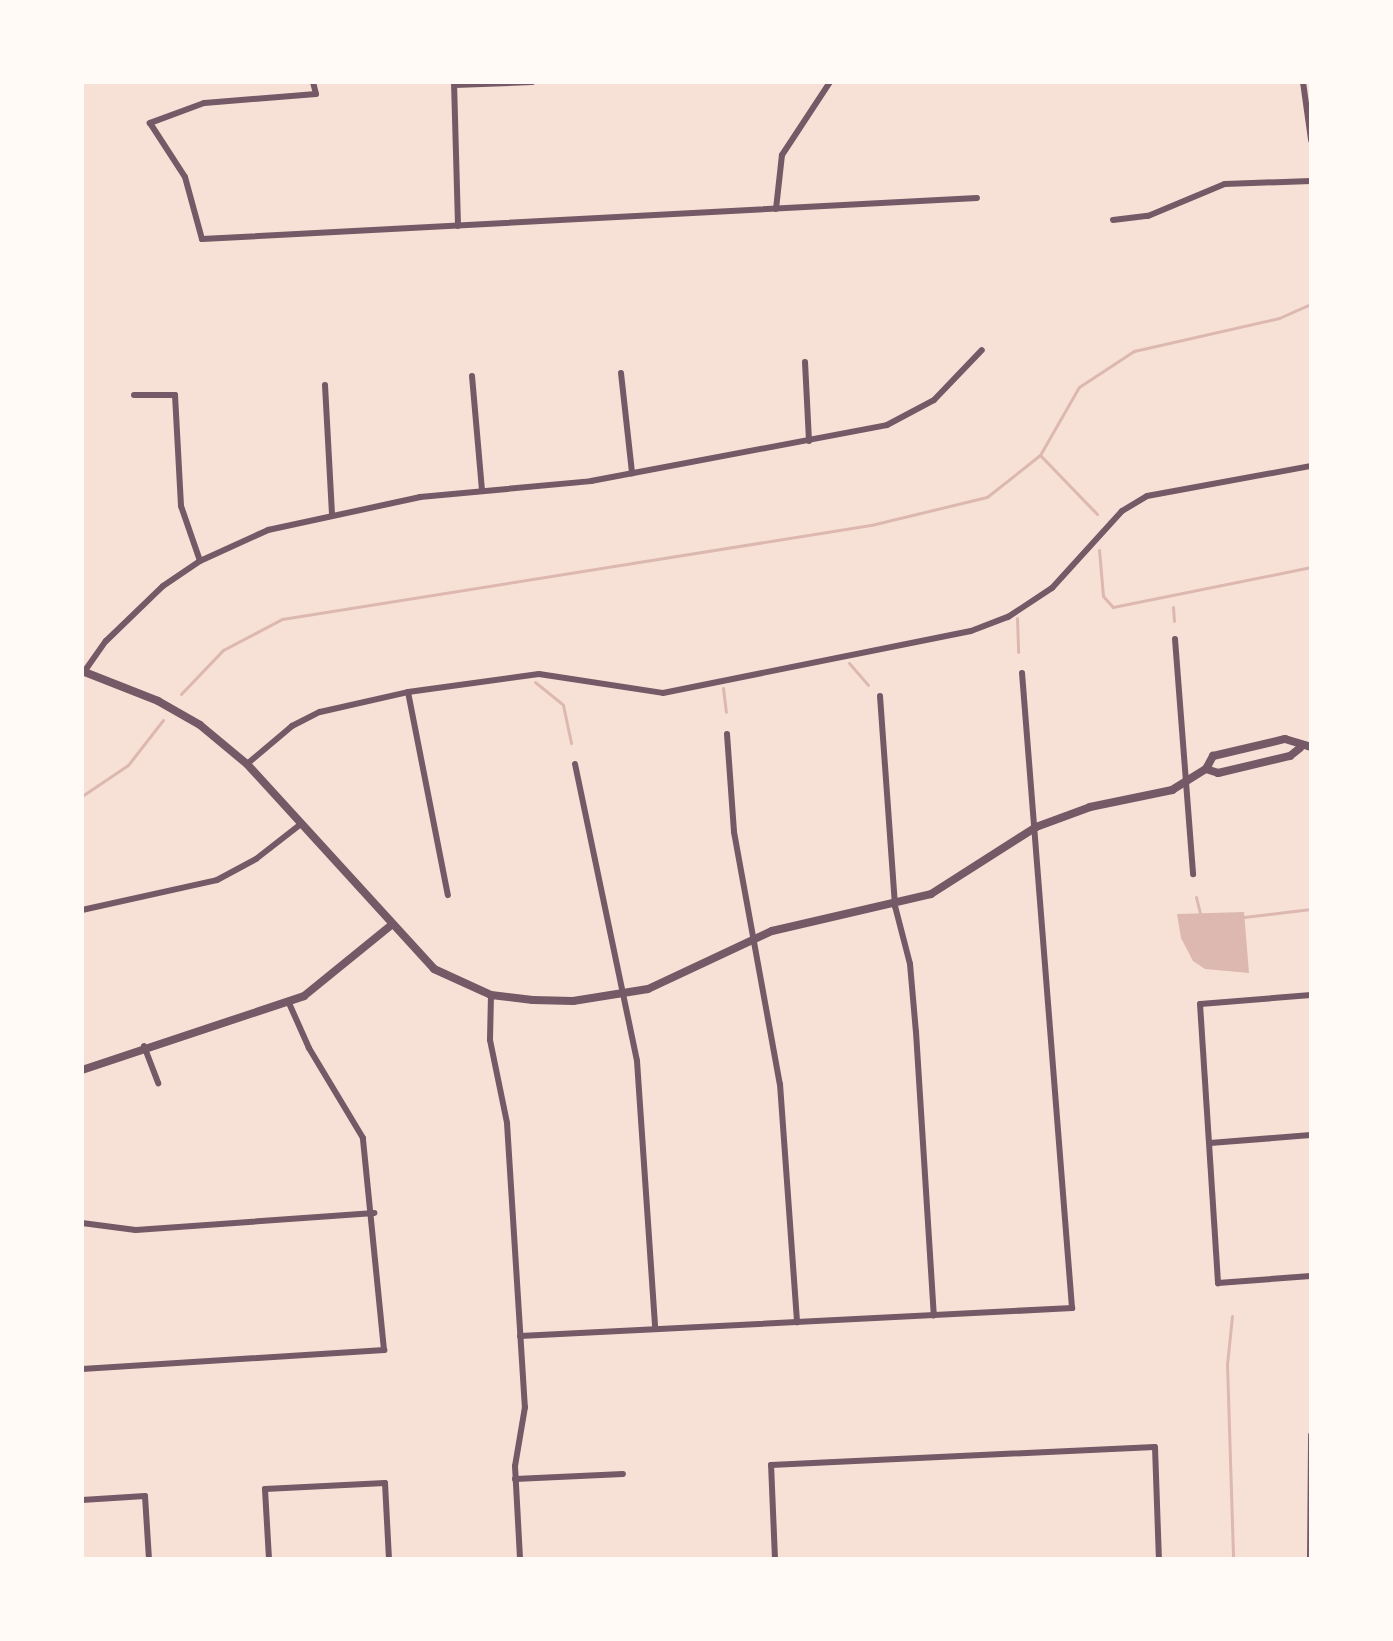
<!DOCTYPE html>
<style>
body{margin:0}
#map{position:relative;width:1393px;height:1641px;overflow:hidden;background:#f7e1d7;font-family:Jost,sans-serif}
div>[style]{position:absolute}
.water>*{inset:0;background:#dcb8b0}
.stream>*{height:3px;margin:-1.5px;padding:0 1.5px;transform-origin:1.5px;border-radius:1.5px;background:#dcb8b0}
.minor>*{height:6px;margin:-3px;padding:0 3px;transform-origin:3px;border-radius:3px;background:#755966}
.tertiary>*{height:8px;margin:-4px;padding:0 4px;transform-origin:4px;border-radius:4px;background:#755966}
span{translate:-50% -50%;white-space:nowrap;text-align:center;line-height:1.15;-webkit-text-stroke:6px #fffaf5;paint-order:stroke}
.frame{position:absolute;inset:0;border:84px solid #fffaf5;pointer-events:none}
</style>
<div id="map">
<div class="water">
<i style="clip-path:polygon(1244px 912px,1249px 973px,1205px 969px,1193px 961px,1181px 938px,1177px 914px)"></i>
</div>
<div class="stream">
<i style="left:1040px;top:455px;width:82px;rotate:46deg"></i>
<i style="left:1099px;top:550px;width:46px;rotate:85deg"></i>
<i style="left:1103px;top:596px;width:15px;rotate:48deg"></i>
<i style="left:1113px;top:607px;width:202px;rotate:-11.4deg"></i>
<i style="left:1311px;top:578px;width:1px;rotate:90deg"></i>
<i style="left:1173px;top:607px;width:14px;rotate:86deg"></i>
<i style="left:1017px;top:618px;width:34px;rotate:88deg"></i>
<i style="left:849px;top:663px;width:29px;rotate:49deg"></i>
<i style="left:535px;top:682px;width:36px;rotate:39deg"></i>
<i style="left:563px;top:705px;width:39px;rotate:78deg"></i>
<i style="left:723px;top:688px;width:24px;rotate:83deg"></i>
<i style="left:181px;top:694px;width:61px;rotate:-46.3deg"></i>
<i style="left:223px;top:650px;width:67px;rotate:-27.7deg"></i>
<i style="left:282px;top:619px;width:596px;rotate:-9.07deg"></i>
<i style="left:871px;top:525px;width:119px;rotate:-13.6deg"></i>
<i style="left:987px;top:497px;width:68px;rotate:-38.4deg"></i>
<i style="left:1040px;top:455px;width:78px;rotate:-60.2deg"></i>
<i style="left:1079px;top:387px;width:66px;rotate:-33.2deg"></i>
<i style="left:1134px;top:351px;width:149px;rotate:-12.8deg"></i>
<i style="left:1279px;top:318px;width:35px;rotate:-24deg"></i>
<i style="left:82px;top:796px;width:55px;rotate:-34deg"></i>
<i style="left:128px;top:765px;width:57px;rotate:-52.1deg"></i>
<i style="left:1196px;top:897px;width:21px;rotate:76deg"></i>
<i style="left:1244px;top:917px;width:67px;rotate:-6.8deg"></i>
<i style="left:1232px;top:1316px;width:48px;rotate:95.9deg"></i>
<i style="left:1227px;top:1364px;width:195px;rotate:88.2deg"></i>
</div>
<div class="minor">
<i style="left:313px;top:82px;width:12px;rotate:76deg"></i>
<i style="left:316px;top:94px;width:112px;rotate:175.4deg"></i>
<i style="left:204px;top:103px;width:58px;rotate:159.7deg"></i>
<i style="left:150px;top:123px;width:64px;rotate:57.1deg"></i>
<i style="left:185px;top:177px;width:64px;rotate:74.7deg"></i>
<i style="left:202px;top:239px;width:776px;rotate:-3.03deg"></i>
<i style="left:454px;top:82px;width:144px;rotate:88.4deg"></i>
<i style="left:1303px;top:82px;width:59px;rotate:82.1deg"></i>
<i style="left:455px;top:85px;width:77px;rotate:-2.2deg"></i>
<i style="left:776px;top:209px;width:54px;rotate:-83.7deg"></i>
<i style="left:782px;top:155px;width:87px;rotate:-56.7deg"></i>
<i style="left:1113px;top:220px;width:35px;rotate:-7deg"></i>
<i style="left:1148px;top:216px;width:83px;rotate:-22.6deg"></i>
<i style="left:1225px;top:184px;width:86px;rotate:-2deg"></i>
<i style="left:805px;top:362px;width:79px;rotate:87.1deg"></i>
<i style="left:621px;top:373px;width:101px;rotate:83.7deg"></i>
<i style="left:472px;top:376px;width:114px;rotate:85deg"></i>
<i style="left:325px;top:385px;width:130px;rotate:86.9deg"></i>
<i style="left:134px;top:395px;width:41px"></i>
<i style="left:175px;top:395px;width:111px;rotate:86.9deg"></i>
<i style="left:181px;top:506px;width:58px;rotate:70.9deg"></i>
<i style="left:1175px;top:639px;width:236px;rotate:85.6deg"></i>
<i style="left:84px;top:672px;width:38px;rotate:-55deg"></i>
<i style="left:106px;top:641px;width:79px;rotate:-44deg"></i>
<i style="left:163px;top:586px;width:45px;rotate:-34deg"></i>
<i style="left:200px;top:561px;width:75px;rotate:-24.5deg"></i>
<i style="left:268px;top:530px;width:156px;rotate:-12.2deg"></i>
<i style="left:420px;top:497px;width:172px;rotate:-5.3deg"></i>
<i style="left:591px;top:481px;width:301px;rotate:-10.7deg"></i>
<i style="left:887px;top:425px;width:53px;rotate:-28deg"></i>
<i style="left:934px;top:400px;width:69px;rotate:-46.2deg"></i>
<i style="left:408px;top:692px;width:207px;rotate:78.9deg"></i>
<i style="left:880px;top:696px;width:211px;rotate:85.9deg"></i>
<i style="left:895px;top:906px;width:60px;rotate:75.5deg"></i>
<i style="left:910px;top:964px;width:68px;rotate:85deg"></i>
<i style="left:916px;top:1032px;width:284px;rotate:86.4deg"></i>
<i style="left:727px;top:734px;width:98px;rotate:85.9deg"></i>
<i style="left:734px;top:832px;width:256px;rotate:79.7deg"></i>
<i style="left:780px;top:1084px;width:239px;rotate:85.9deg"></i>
<i style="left:247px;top:764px;width:59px;rotate:-40.2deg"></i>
<i style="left:292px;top:726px;width:31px;rotate:-27deg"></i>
<i style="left:320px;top:712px;width:90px;rotate:-12.8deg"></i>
<i style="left:408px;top:692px;width:132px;rotate:-7.8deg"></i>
<i style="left:539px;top:674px;width:125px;rotate:8.7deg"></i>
<i style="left:663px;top:693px;width:314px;rotate:-11.4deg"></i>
<i style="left:971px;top:631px;width:40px;rotate:-21deg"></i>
<i style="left:1008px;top:617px;width:53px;rotate:-33.4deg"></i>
<i style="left:1052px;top:588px;width:104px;rotate:-47.7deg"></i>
<i style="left:1122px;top:511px;width:29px;rotate:-31deg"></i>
<i style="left:1147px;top:496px;width:167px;rotate:-10.4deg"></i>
<i style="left:575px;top:764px;width:303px;rotate:78.2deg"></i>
<i style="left:637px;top:1061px;width:268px;rotate:86.1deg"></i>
<i style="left:82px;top:910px;width:138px;rotate:-12.5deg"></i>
<i style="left:217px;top:880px;width:44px;rotate:-28.3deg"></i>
<i style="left:256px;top:859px;width:58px;rotate:-38deg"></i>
<i style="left:491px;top:995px;width:45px;rotate:91.3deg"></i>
<i style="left:490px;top:1040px;width:85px;rotate:78.4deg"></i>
<i style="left:507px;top:1123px;width:285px;rotate:86.4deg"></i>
<i style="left:525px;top:1407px;width:60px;rotate:99.6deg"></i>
<i style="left:515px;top:1466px;width:93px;rotate:86.9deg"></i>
<i style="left:1311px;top:995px;width:111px;rotate:175.4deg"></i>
<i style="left:1200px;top:1004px;width:280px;rotate:86.3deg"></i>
<i style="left:1218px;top:1283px;width:93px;rotate:-4.3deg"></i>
<i style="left:144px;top:1046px;width:40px;rotate:69deg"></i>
<i style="left:1210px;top:1143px;width:101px;rotate:-4.5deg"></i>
<i style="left:82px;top:1223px;width:54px;rotate:7.4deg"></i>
<i style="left:136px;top:1230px;width:239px;rotate:-4.1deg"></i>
<i style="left:520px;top:1336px;width:553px;rotate:-2.9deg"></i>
<i style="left:1072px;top:1308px;width:637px;rotate:-94.5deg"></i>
<i style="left:82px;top:1369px;width:303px;rotate:-3.6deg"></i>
<i style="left:384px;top:1350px;width:213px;rotate:-95.7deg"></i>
<i style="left:363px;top:1138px;width:105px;rotate:-121deg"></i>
<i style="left:309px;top:1048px;width:49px;rotate:-114deg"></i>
<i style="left:515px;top:1479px;width:108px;rotate:-2.7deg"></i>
<i style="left:82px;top:1500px;width:63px;rotate:-3.6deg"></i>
<i style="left:145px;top:1496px;width:63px;rotate:86.4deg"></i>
<i style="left:269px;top:1559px;width:70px;rotate:-93.3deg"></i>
<i style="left:265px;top:1489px;width:120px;rotate:-2.9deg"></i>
<i style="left:385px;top:1483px;width:76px;rotate:87deg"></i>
<i style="left:775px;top:1559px;width:94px;rotate:-92.4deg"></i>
<i style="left:771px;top:1465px;width:384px;rotate:-2.7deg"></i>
<i style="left:1155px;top:1447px;width:112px;rotate:88deg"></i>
<i style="left:1310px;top:1559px;width:124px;rotate:-89.5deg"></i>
</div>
<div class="tertiary">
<i style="left:82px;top:671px;width:82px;rotate:21.5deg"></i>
<i style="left:158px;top:701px;width:48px;rotate:29.7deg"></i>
<i style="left:200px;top:725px;width:61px;rotate:39.7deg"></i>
<i style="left:247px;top:764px;width:277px;rotate:47.6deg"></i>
<i style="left:434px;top:969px;width:63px;rotate:24.5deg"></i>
<i style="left:491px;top:995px;width:42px;rotate:6.8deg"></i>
<i style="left:533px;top:1000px;width:40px;rotate:1.4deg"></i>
<i style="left:573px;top:1001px;width:76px;rotate:-9.1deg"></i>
<i style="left:648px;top:989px;width:137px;rotate:-25.1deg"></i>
<i style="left:772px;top:931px;width:163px;rotate:-13.1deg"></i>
<i style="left:931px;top:894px;width:125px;rotate:-32.5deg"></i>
<i style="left:1036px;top:827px;width:58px;rotate:-20.3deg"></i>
<i style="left:1090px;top:807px;width:84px;rotate:-11.7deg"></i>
<i style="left:1172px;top:790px;width:40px;rotate:-32deg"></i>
<i style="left:1206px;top:769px;width:15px;rotate:-62deg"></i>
<i style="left:1213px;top:756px;width:74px;rotate:-13.3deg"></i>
<i style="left:1285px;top:739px;width:27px;rotate:17deg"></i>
<i style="left:1206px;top:769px;width:13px;rotate:18deg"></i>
<i style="left:1218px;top:773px;width:74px;rotate:-13.3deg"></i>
<i style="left:1290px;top:756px;width:13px;rotate:-39deg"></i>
<i style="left:82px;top:1070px;width:234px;rotate:-18.4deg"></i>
<i style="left:304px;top:996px;width:111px;rotate:-39.1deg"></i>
</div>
<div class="frame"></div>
</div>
